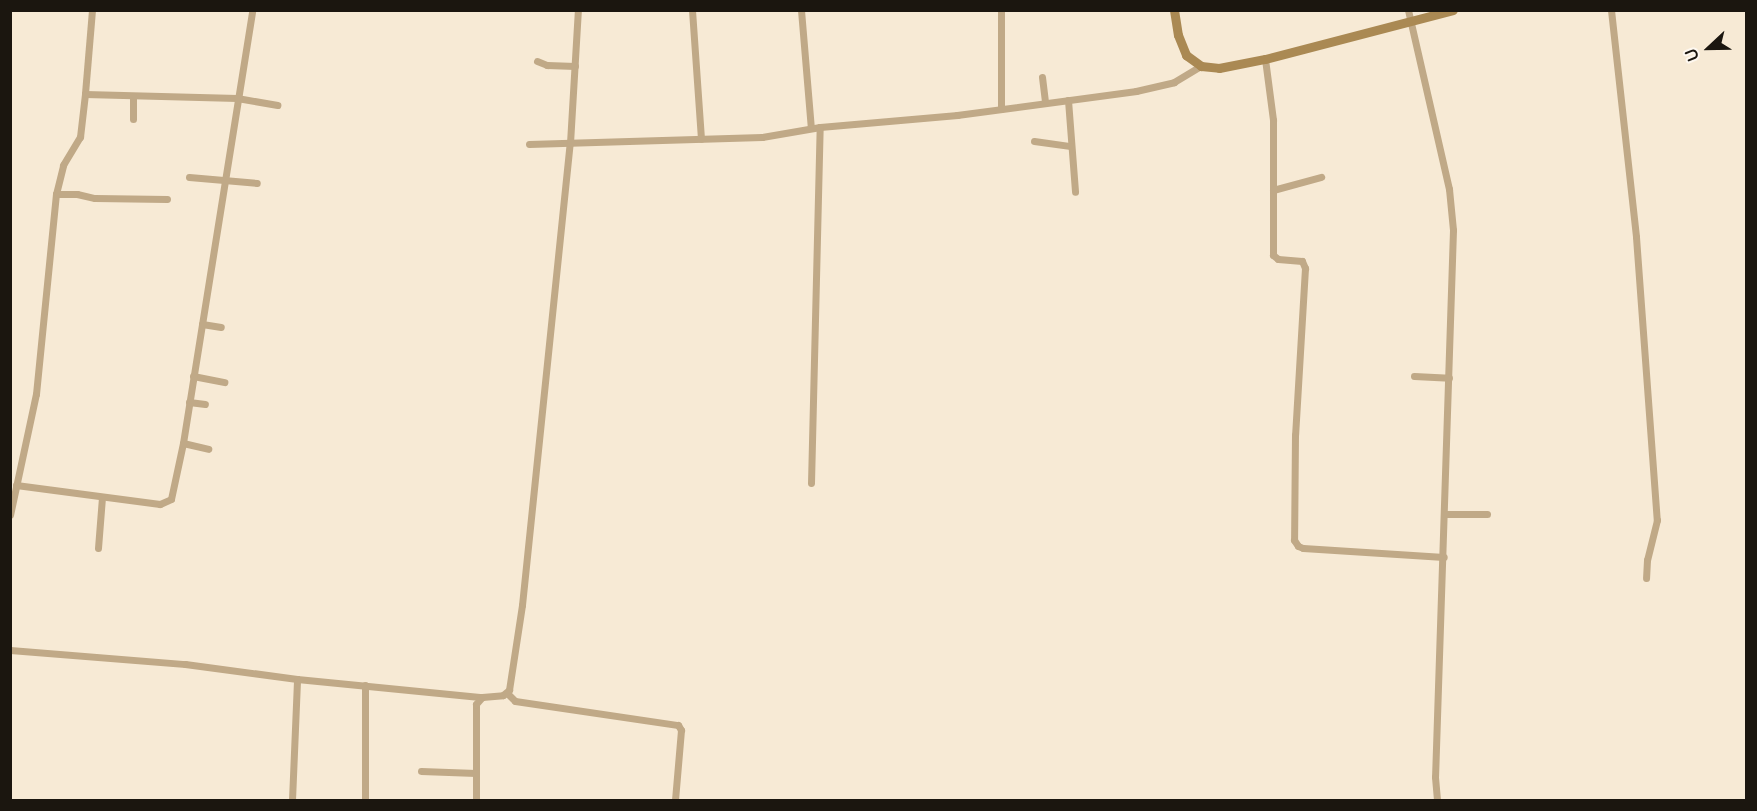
<!DOCTYPE html>
<style>
body{margin:0}
#map{position:relative;width:1757px;height:811px;overflow:hidden;background:#f7ead5;font-family:"Varela Round",sans-serif}
div>[style]{position:absolute}
.street>*{height:7px;margin:-3.5px;padding:0 3.5px;transform-origin:3.5px;border-radius:3.5px;background:#c0a987}
.secondary>*{height:9px;margin:-4.5px;padding:0 4.5px;transform-origin:4.5px;border-radius:4.5px;background:#aa8953}
span{translate:-50% -50%;white-space:nowrap;text-align:center;line-height:1.15;-webkit-text-stroke:4.5px #fef8f0;paint-order:stroke}
.frame{position:absolute;inset:0;border:12px solid #1b160f;pointer-events:none}
.north{position:absolute;left:1679px;top:18px;width:60px;height:60px;-webkit-text-stroke:4px #fef8f0;paint-order:stroke;rotate:248deg;font-size:16px;font-weight:700;line-height:24px;text-align:center;color:#1b160f}
.north::after{content:'';display:block;margin:auto;width:21px;height:27px;background:#1b160f;clip-path:polygon(50% 0,100% 100%,50% 72%,0 100%)}
</style>
<div id="map">
<div class="street">
<i style="left:92px;top:10px;width:84px;rotate:94.8deg"></i>
<i style="left:85px;top:94px;width:152px;rotate:1.5deg"></i>
<i style="left:237px;top:98px;width:41px;rotate:9.9deg"></i>
<i style="left:692px;top:10px;width:129px;rotate:86deg"></i>
<i style="left:801px;top:10px;width:118px;rotate:85.2deg"></i>
<i style="left:1001px;top:10px;width:99px;rotate:90deg"></i>
<i style="left:1408px;top:10px;width:184px;rotate:77.1deg"></i>
<i style="left:1449px;top:189px;width:41px;rotate:84.4deg"></i>
<i style="left:1453px;top:230px;width:547px;rotate:91.88deg"></i>
<i style="left:1435px;top:777px;width:23px;rotate:85deg"></i>
<i style="left:1611px;top:10px;width:228px;rotate:83.7deg"></i>
<i style="left:1636px;top:237px;width:284px;rotate:85.8deg"></i>
<i style="left:1657px;top:520px;width:41px;rotate:104deg"></i>
<i style="left:1647px;top:560px;width:18px;rotate:93deg"></i>
<i style="left:1265px;top:59px;width:62px;rotate:82.5deg"></i>
<i style="left:1273px;top:120px;width:135px;rotate:90deg"></i>
<i style="left:1273px;top:255px;width:6px;rotate:39deg"></i>
<i style="left:1278px;top:259px;width:24px;rotate:5deg"></i>
<i style="left:1302px;top:261px;width:8px;rotate:67deg"></i>
<i style="left:1305px;top:268px;width:167px;rotate:93.4deg"></i>
<i style="left:1295px;top:435px;width:105px;rotate:90.5deg"></i>
<i style="left:1294px;top:540px;width:7px;rotate:56deg"></i>
<i style="left:1298px;top:546px;width:5px;rotate:22deg"></i>
<i style="left:1303px;top:548px;width:141px;rotate:3.7deg"></i>
<i style="left:537px;top:61px;width:11px;rotate:22deg"></i>
<i style="left:547px;top:65px;width:28px;rotate:2deg"></i>
<i style="left:1042px;top:77px;width:26px;rotate:83deg"></i>
<i style="left:1068px;top:100px;width:92px;rotate:85.6deg"></i>
<i style="left:133px;top:119px;width:23px;rotate:-90deg"></i>
<i style="left:1034px;top:141px;width:37px;rotate:8deg"></i>
<i style="left:529px;top:144px;width:233px;rotate:-1.7deg"></i>
<i style="left:762px;top:137px;width:59px;rotate:-9.8deg"></i>
<i style="left:820px;top:127px;width:138px;rotate:-5deg"></i>
<i style="left:957px;top:115px;width:181px;rotate:-7.6deg"></i>
<i style="left:1136px;top:91px;width:39px;rotate:-13deg"></i>
<i style="left:1174px;top:82px;width:31px;rotate:-31deg"></i>
<i style="left:189px;top:177px;width:68px;rotate:5deg"></i>
<i style="left:1273px;top:190px;width:50px;rotate:-15.2deg"></i>
<i style="left:56px;top:194px;width:21px"></i>
<i style="left:77px;top:194px;width:18px;rotate:13deg"></i>
<i style="left:95px;top:198px;width:72px;rotate:0.8deg"></i>
<i style="left:202px;top:324px;width:19px;rotate:9deg"></i>
<i style="left:193px;top:376px;width:32px;rotate:11deg"></i>
<i style="left:1414px;top:376px;width:35px;rotate:3deg"></i>
<i style="left:189px;top:402px;width:16px;rotate:7deg"></i>
<i style="left:183px;top:443px;width:26px;rotate:13deg"></i>
<i style="left:811px;top:483px;width:356px;rotate:-88.6deg"></i>
<i style="left:16px;top:485px;width:145px;rotate:7.5deg"></i>
<i style="left:160px;top:504px;width:12px;rotate:-24deg"></i>
<i style="left:171px;top:499px;width:57px;rotate:-77.9deg"></i>
<i style="left:183px;top:443px;width:438px;rotate:-80.9deg"></i>
<i style="left:1446px;top:514px;width:41px"></i>
<i style="left:10px;top:515px;width:124px;rotate:-77.9deg"></i>
<i style="left:36px;top:394px;width:201px;rotate:-84.3deg"></i>
<i style="left:56px;top:194px;width:30px;rotate:-76deg"></i>
<i style="left:63px;top:165px;width:33px;rotate:-59deg"></i>
<i style="left:80px;top:137px;width:43px;rotate:-83.4deg"></i>
<i style="left:98px;top:548px;width:51px;rotate:-85.5deg"></i>
<i style="left:10px;top:650px;width:176px;rotate:4.6deg"></i>
<i style="left:185px;top:664px;width:113px;rotate:7.6deg"></i>
<i style="left:297px;top:679px;width:186px;rotate:5.6deg"></i>
<i style="left:507px;top:693px;width:11px;rotate:45deg"></i>
<i style="left:515px;top:701px;width:165px;rotate:8.4deg"></i>
<i style="left:678px;top:725px;width:6px;rotate:59deg"></i>
<i style="left:681px;top:730px;width:70px;rotate:94.9deg"></i>
<i style="left:421px;top:771px;width:55px;rotate:2.1deg"></i>
<i style="left:292px;top:800px;width:121px;rotate:-87.6deg"></i>
<i style="left:365px;top:800px;width:115px;rotate:-90deg"></i>
<i style="left:476px;top:800px;width:96px;rotate:-90deg"></i>
<i style="left:476px;top:704px;width:9px;rotate:-49deg"></i>
<i style="left:482px;top:697px;width:21px;rotate:-5deg"></i>
<i style="left:503px;top:695px;width:8px;rotate:-40deg"></i>
<i style="left:509px;top:690px;width:86px;rotate:-81.3deg"></i>
<i style="left:522px;top:605px;width:464px;rotate:-84.1deg"></i>
<i style="left:570px;top:143px;width:133px;rotate:-86.6deg"></i>
</div>
<div class="secondary">
<i style="left:1174px;top:10px;width:25px;rotate:81deg"></i>
<i style="left:1178px;top:35px;width:22px;rotate:68deg"></i>
<i style="left:1186px;top:55px;width:19px;rotate:36deg"></i>
<i style="left:1201px;top:66px;width:18px;rotate:6deg"></i>
<i style="left:1219px;top:68px;width:47px;rotate:-11.1deg"></i>
<i style="left:1265px;top:59px;width:194px;rotate:-14.6deg"></i>
</div>
<div class="frame"></div>
<div class="north">U</div>
</div>
